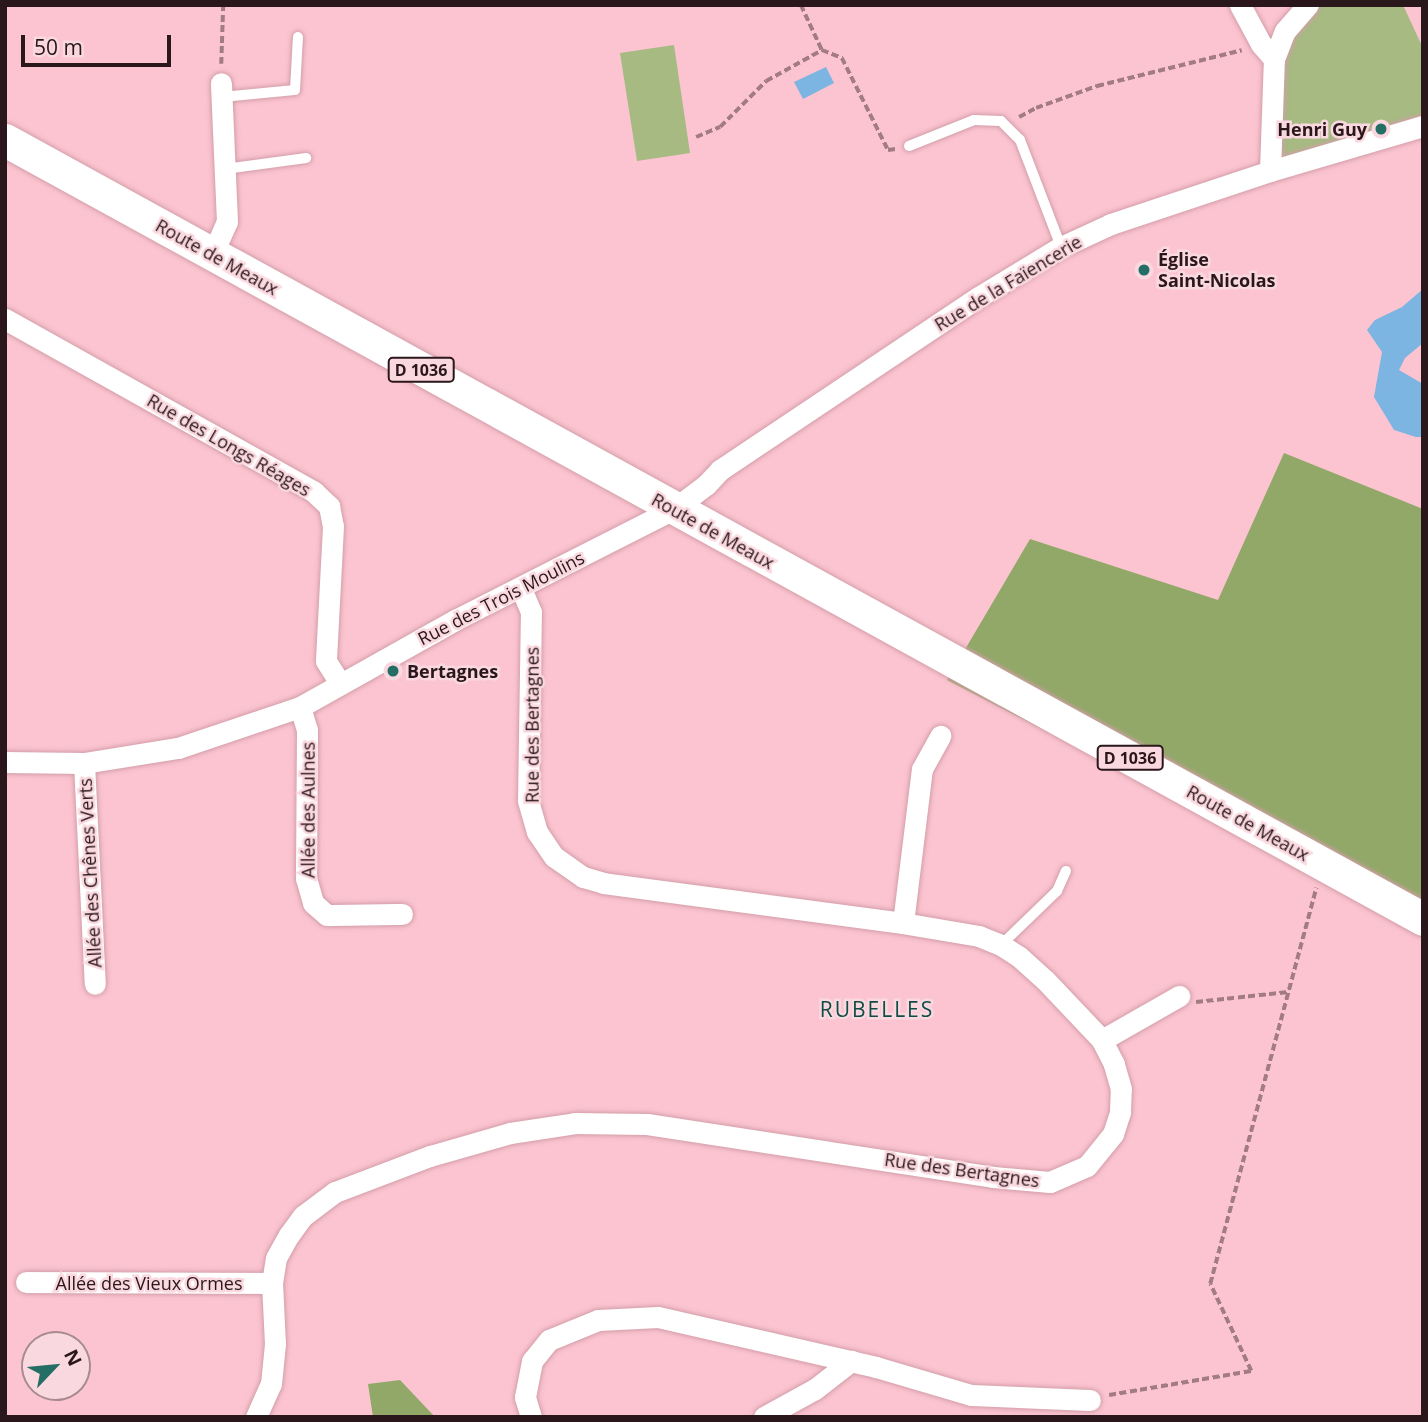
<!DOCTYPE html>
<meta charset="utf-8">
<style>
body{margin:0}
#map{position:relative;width:1428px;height:1422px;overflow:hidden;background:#fbc4d0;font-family:"Open Sans",sans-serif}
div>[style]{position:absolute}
.green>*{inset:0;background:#a6ba82}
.forest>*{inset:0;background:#92a869}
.water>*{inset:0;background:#7cb4e2}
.path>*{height:3.5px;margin-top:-1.75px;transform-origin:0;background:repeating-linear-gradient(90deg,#a27b83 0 7px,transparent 0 10.5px)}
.roads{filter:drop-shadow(0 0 2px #d39ea9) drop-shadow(0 0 2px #d39ea9)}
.lane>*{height:10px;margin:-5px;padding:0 5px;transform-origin:5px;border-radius:5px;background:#fff}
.street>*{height:21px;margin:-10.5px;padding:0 10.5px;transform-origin:10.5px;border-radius:10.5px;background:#fff}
.primary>*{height:33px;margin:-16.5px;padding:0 16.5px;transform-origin:16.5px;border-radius:16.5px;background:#fff}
.dots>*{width:19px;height:19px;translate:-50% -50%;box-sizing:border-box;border:4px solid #fad8df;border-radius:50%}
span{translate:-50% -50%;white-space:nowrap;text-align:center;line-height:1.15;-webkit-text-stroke:5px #fad8df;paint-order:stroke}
.shield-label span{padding:2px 5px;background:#fad8df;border:2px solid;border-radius:5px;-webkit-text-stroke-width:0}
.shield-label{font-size:16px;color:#2a171b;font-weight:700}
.poi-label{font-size:18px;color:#2a171b;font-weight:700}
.right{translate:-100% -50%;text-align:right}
.left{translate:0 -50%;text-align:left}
.street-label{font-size:18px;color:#2a171b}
.quarter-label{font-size:21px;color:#104c45;letter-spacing:2px}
.frame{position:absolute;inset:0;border:7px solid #2a171b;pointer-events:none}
.north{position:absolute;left:21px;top:1331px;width:70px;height:70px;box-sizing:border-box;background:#fad8df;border:2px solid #a78b91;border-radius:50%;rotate:64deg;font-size:19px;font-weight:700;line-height:28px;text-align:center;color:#2a171b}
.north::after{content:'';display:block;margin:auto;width:24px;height:32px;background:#256e65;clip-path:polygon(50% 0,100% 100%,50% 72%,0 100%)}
.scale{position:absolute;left:21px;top:35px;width:150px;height:32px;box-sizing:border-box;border:4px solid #2a171b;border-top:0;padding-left:9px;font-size:21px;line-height:24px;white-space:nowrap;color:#2a171b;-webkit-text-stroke:5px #fad8df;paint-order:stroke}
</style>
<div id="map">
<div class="green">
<i style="clip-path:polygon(1317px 5px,1403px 5px,1423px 48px,1423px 115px,1278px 160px,1284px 61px,1297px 28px)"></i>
<i style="clip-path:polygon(674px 45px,690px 153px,637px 161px,620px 53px)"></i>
</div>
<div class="forest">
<i style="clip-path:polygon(1284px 453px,1423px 509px,1423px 938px,1195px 808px,947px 680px,1030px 539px,1218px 600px)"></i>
<i style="clip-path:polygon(400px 1380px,435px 1417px,373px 1417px,368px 1384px)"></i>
</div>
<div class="water">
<i style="clip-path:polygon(826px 67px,834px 83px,803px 99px,794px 82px)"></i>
<i style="clip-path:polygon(1423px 289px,1423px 343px,1405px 358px,1399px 370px,1423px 384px,1423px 437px,1416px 437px,1394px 430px,1374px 397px,1382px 352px,1367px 330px,1375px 320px,1402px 307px)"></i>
</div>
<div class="path">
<i style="left:801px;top:5px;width:50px;rotate:65deg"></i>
<i style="left:221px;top:64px;width:59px;rotate:-88.1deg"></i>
<i style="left:1019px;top:117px;width:19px;rotate:-28deg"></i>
<i style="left:1036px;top:108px;width:65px;rotate:-19.8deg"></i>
<i style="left:1097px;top:86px;width:149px;rotate:-13.9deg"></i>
<i style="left:696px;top:137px;width:26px;rotate:-23deg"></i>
<i style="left:720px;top:127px;width:65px;rotate:-45deg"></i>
<i style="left:766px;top:81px;width:64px;rotate:-29deg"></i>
<i style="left:822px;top:50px;width:22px;rotate:22deg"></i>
<i style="left:842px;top:58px;width:103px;rotate:63.4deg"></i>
<i style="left:888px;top:150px;width:8px;rotate:-7deg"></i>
<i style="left:1196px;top:1002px;width:93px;rotate:-6.2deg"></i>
<i style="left:1109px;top:1395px;width:144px;rotate:-9.6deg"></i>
<i style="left:1251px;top:1371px;width:96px;rotate:-115.2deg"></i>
<i style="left:1210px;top:1284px;width:410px;rotate:-75deg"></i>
</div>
<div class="roads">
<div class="lane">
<i style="left:222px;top:97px;width:73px;rotate:-5.5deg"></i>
<i style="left:295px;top:90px;width:53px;rotate:-86.8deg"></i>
<i style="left:909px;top:146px;width:70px;rotate:-21.8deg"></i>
<i style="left:974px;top:120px;width:27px;rotate:2deg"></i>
<i style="left:1001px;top:121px;width:27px;rotate:45deg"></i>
<i style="left:1020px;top:140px;width:115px;rotate:69deg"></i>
<i style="left:225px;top:169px;width:82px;rotate:-7.7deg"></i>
<i style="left:1001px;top:945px;width:78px;rotate:-44deg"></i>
<i style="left:1057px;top:891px;width:22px;rotate:-66deg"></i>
</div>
<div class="street">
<i style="left:1240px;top:5px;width:44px;rotate:61.7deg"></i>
<i style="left:1261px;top:44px;width:20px;rotate:49deg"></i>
<i style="left:1270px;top:171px;width:112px;rotate:-88deg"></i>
<i style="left:1274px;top:59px;width:30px;rotate:-69deg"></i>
<i style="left:1285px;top:31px;width:35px;rotate:-49deg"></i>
<i style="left:212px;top:255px;width:36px;rotate:-66deg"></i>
<i style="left:227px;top:222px;width:139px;rotate:-92.5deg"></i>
<i style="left:5px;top:319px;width:354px;rotate:29.2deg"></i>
<i style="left:314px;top:492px;width:21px;rotate:43deg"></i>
<i style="left:329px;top:506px;width:20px;rotate:79deg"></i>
<i style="left:333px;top:526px;width:135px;rotate:93deg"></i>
<i style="left:326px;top:661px;width:26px;rotate:58deg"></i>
<i style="left:300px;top:707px;width:24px;rotate:73deg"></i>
<i style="left:307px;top:730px;width:148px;rotate:90.4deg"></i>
<i style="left:306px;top:878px;width:26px;rotate:74deg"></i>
<i style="left:313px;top:903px;width:18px;rotate:41deg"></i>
<i style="left:327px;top:915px;width:75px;rotate:-0.8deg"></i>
<i style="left:5px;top:762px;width:79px;rotate:0.7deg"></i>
<i style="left:84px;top:763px;width:95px;rotate:-9.1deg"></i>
<i style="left:178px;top:748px;width:129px;rotate:-18.6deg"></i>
<i style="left:300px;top:707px;width:178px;rotate:-29.3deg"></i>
<i style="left:455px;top:620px;width:246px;rotate:-26.9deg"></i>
<i style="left:674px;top:509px;width:40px;rotate:-37deg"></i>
<i style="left:706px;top:485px;width:21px;rotate:-47deg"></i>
<i style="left:720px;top:470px;width:309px;rotate:-33.8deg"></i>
<i style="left:977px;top:298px;width:98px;rotate:-31.3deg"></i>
<i style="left:1061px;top:247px;width:55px;rotate:-24.7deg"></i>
<i style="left:1111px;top:224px;width:168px;rotate:-18.4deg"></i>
<i style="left:1270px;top:171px;width:159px;rotate:-16.4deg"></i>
<i style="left:84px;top:763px;width:221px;rotate:87.2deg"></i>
<i style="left:903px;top:923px;width:155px;rotate:-83deg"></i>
<i style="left:922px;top:769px;width:38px;rotate:-61deg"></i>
<i style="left:1102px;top:1040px;width:89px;rotate:-29.7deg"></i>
<i style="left:26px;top:1282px;width:246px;rotate:0.2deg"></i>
<i style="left:256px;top:1417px;width:36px;rotate:-66deg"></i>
<i style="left:271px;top:1384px;width:40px;rotate:-84.3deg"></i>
<i style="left:275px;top:1344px;width:61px;rotate:-92.8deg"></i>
<i style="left:272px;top:1283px;width:25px;rotate:-81deg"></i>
<i style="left:276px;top:1258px;width:26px;rotate:-61deg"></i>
<i style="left:289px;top:1235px;width:24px;rotate:-54deg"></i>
<i style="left:303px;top:1216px;width:40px;rotate:-37deg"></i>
<i style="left:335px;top:1192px;width:102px;rotate:-20.8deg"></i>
<i style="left:430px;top:1156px;width:83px;rotate:-16deg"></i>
<i style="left:510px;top:1133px;width:66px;rotate:-8.7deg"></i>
<i style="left:575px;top:1123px;width:72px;rotate:0.8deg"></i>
<i style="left:647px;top:1124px;width:350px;rotate:8.7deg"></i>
<i style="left:993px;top:1177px;width:57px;rotate:5deg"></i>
<i style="left:1050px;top:1182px;width:40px;rotate:-23.4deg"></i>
<i style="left:1087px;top:1166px;width:41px;rotate:-50.9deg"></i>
<i style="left:1113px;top:1134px;width:23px;rotate:-72deg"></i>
<i style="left:1120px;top:1112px;width:23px;rotate:-88deg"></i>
<i style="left:1121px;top:1089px;width:26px;rotate:-106deg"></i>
<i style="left:1114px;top:1064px;width:27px;rotate:-117deg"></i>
<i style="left:1102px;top:1040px;width:83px;rotate:-133.5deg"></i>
<i style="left:1045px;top:980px;width:36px;rotate:-138deg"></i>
<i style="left:1018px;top:956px;width:20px;rotate:-147deg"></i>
<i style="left:1001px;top:945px;width:24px;rotate:-158deg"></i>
<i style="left:979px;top:936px;width:77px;rotate:-170.3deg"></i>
<i style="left:903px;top:923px;width:302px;rotate:-172.4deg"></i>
<i style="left:604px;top:883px;width:22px;rotate:-164deg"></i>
<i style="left:583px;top:877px;width:35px;rotate:-145deg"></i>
<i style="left:554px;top:857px;width:30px;rotate:-124deg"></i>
<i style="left:537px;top:832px;width:33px;rotate:-106deg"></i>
<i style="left:528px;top:800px;width:188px;rotate:-89.1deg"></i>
<i style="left:531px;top:612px;width:25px;rotate:-113deg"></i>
<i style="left:531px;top:1417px;width:21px;rotate:-107deg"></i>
<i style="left:525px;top:1397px;width:37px;rotate:-79deg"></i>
<i style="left:532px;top:1361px;width:27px;rotate:-51deg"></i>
<i style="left:549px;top:1340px;width:53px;rotate:-22.2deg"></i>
<i style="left:598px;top:1320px;width:60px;rotate:-2.9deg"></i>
<i style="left:658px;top:1317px;width:224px;rotate:12.9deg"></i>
<i style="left:876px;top:1367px;width:99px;rotate:16.4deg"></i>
<i style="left:971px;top:1395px;width:119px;rotate:2.4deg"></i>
<i style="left:764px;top:1417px;width:58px;rotate:-28.8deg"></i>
<i style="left:815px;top:1389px;width:46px;rotate:-37.9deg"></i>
</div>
<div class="primary">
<i style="left:5px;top:140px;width:1618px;rotate:28.78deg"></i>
</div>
</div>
<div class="dots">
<i style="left:1381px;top:129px;background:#256e65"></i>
<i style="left:1144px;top:270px;background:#256e65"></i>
<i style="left:393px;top:671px;background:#256e65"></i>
</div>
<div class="shield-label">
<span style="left:421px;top:370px">D 1036</span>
<span style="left:1130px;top:758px">D 1036</span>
</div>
<div class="poi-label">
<span class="right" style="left:1367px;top:129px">Henri Guy</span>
<span class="left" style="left:1158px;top:270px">Église<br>Saint-Nicolas</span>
<span class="left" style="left:407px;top:671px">Bertagnes</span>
</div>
<div class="street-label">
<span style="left:217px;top:257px;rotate:29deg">Route de Meaux</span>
<span style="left:1008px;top:283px;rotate:-31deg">Rue de la Faïencerie</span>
<span style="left:229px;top:445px;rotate:30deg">Rue des Longs Réages</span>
<span style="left:713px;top:531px;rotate:29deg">Route de Meaux</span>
<span style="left:501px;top:598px;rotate:-27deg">Rue des Trois Moulins</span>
<span style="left:532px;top:725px;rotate:-90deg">Rue des Bertagnes</span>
<span style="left:308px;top:810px;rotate:-90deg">Allée des Aulnes</span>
<span style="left:1248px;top:823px;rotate:29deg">Route de Meaux</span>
<span style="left:90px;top:873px;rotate:-93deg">Allée des Chênes Verts</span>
<span style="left:962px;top:1170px;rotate:8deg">Rue des Bertagnes</span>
<span style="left:149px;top:1283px">Allée des Vieux Ormes</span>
</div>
<div class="quarter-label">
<span style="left:877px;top:1009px">RUBELLES</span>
</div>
<div class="frame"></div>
<div class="north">N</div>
<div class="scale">50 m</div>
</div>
